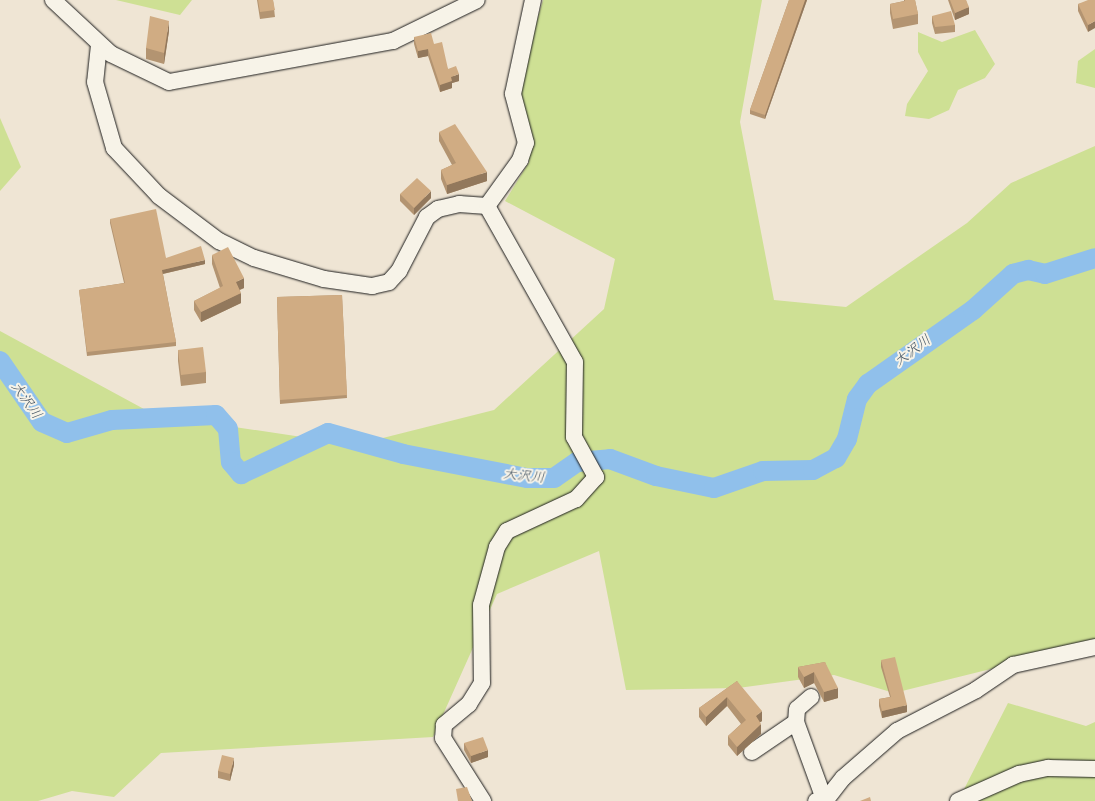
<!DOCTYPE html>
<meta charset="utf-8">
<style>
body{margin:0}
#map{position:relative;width:1095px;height:801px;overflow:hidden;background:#efe5d4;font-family:"Shantell Sans","Klee One",sans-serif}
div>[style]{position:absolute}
.green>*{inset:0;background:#cee094}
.river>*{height:20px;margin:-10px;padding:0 10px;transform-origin:10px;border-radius:10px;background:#90c0eb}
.roads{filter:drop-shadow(0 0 1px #1c1c1c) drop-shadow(0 0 1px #1c1c1c)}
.minor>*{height:16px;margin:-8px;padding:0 8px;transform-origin:8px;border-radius:8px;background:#f7f3e8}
.wall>*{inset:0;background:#b39471}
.shaded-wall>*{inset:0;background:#92785c}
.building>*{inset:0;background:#d0ac83}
span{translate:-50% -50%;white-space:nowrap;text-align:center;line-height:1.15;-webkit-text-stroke:4px #f7f3e8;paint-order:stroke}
.water-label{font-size:14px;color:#455564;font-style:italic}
</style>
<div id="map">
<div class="green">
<i style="clip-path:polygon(116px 0,192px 0,180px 15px)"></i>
<i style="clip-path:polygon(543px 0,762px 0,740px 122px,774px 300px,846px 307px,967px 223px,1011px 183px,1095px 146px,1095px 643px,894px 693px,834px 675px,738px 688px,626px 690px,599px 551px,497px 594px,433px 737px,161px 753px,114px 797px,72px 791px,38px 801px,0 801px,0 331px,155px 415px,355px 445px,494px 410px,604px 309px,615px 259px,505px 201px,529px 162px,514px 98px)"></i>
<i style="clip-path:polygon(975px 30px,995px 64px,985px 78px,958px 90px,949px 110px,929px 119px,905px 116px,907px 104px,928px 71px,918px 52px,918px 32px,942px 42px)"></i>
<i style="clip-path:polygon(1095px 49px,1095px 88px,1076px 83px,1078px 61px)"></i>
<i style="clip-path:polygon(0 118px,21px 167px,0 191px)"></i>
<i style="clip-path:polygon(1008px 703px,1086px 726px,1095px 722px,1095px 801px,958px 801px)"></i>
</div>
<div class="river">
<i style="left:0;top:361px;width:74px;rotate:55.5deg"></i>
<i style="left:42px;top:422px;width:27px;rotate:24deg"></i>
<i style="left:67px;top:433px;width:47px;rotate:-16.1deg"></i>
<i style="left:112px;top:420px;width:104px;rotate:-2.8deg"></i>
<i style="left:216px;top:415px;width:18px;rotate:49deg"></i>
<i style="left:228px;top:429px;width:33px;rotate:85deg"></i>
<i style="left:231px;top:462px;width:16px;rotate:50deg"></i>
<i style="left:241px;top:474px;width:96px;rotate:-25.2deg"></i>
<i style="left:328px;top:433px;width:78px;rotate:15.6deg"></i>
<i style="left:403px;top:454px;width:126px;rotate:11deg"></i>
<i style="left:527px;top:478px;width:27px"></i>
<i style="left:554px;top:478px;width:28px;rotate:-35deg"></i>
<i style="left:577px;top:462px;width:33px;rotate:-5deg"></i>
<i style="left:610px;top:459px;width:49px;rotate:20.3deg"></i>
<i style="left:656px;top:476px;width:59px;rotate:11.7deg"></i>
<i style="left:714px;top:488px;width:52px;rotate:-19.1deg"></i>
<i style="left:763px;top:471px;width:50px;rotate:-1.1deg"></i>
<i style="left:813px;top:470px;width:26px;rotate:-28deg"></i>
<i style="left:836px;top:458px;width:22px;rotate:-60deg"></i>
<i style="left:847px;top:439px;width:41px;rotate:-76deg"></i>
<i style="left:857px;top:399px;width:19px;rotate:-54deg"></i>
<i style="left:868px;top:384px;width:128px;rotate:-35.2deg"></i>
<i style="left:973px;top:310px;width:54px;rotate:-42deg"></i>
<i style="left:1013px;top:274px;width:16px;rotate:-15deg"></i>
<i style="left:1028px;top:270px;width:17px;rotate:13deg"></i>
<i style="left:1045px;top:274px;width:52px;rotate:-17.7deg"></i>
</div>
<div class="roads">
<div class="minor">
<i style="left:53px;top:0;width:79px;rotate:43deg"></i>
<i style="left:111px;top:54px;width:64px;rotate:25.8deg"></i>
<i style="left:169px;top:82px;width:228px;rotate:-10.4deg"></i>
<i style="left:393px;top:41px;width:93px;rotate:-26deg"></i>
<i style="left:99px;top:45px;width:37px;rotate:96deg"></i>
<i style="left:95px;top:82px;width:69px;rotate:73.9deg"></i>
<i style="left:114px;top:148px;width:66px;rotate:46.8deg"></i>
<i style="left:159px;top:196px;width:75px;rotate:36.9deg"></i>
<i style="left:219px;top:241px;width:39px;rotate:26deg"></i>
<i style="left:254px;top:258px;width:73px;rotate:16.7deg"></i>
<i style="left:324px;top:279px;width:49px;rotate:8.3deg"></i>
<i style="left:372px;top:286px;width:17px;rotate:-13deg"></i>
<i style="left:389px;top:282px;width:15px;rotate:-48deg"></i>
<i style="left:399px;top:271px;width:61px;rotate:-62.6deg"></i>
<i style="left:427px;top:217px;width:14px;rotate:-36deg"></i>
<i style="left:438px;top:209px;width:22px;rotate:-13deg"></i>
<i style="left:459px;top:204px;width:28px;rotate:4deg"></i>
<i style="left:487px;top:206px;width:179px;rotate:60.6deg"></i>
<i style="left:575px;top:362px;width:75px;rotate:90.8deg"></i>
<i style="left:574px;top:437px;width:46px;rotate:61.2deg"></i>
<i style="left:596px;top:477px;width:30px;rotate:132deg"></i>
<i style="left:576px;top:499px;width:76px;rotate:155.1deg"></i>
<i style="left:507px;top:531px;width:19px;rotate:122deg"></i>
<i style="left:497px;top:547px;width:60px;rotate:105.4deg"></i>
<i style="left:481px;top:605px;width:78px;rotate:89.3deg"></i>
<i style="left:482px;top:683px;width:25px;rotate:122deg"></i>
<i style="left:469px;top:704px;width:33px;rotate:140deg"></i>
<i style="left:444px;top:725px;width:13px;rotate:94deg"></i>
<i style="left:443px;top:738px;width:75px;rotate:57.6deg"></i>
<i style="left:487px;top:206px;width:57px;rotate:-54.3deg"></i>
<i style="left:520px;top:160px;width:18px;rotate:-71deg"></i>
<i style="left:526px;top:143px;width:51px;rotate:-104.9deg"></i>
<i style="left:513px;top:94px;width:96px;rotate:-78deg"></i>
<i style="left:811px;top:697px;width:18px;rotate:139deg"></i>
<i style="left:797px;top:709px;width:13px;rotate:94deg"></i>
<i style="left:796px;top:722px;width:82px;rotate:70deg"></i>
<i style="left:824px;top:799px;width:8px;rotate:166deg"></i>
<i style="left:752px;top:752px;width:53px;rotate:-34.3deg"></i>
<i style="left:825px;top:801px;width:29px;rotate:-52deg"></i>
<i style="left:843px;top:778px;width:72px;rotate:-41deg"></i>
<i style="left:897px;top:731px;width:89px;rotate:-27.4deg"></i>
<i style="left:976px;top:690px;width:45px;rotate:-34deg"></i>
<i style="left:1013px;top:665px;width:84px;rotate:-12.4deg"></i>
<i style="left:958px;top:801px;width:67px;rotate:-23.9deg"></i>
<i style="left:1019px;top:774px;width:30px;rotate:-12deg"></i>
<i style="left:1048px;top:768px;width:47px;rotate:1.2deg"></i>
</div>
</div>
<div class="wall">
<i style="clip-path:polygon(257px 0,273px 0,275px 17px,260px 19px)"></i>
<i style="clip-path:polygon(789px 0,807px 0,765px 119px,750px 114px,750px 110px)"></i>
<i style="clip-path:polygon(904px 0,915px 0,918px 14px,918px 24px,893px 29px,890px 13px,890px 4px,904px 1px)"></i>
<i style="clip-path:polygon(948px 0,966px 0,969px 14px,955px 20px)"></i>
<i style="clip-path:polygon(1095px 1px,1088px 32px,1078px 11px,1078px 4px)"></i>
<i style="clip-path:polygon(932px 16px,955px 25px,955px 32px,935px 34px,932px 23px)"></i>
<i style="clip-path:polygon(169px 31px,164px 64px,146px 59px,146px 48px)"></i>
<i style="clip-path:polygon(414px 37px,434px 44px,448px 69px,459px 81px,452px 83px,452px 88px,440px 92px,428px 56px,418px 58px,414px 44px)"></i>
<i style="clip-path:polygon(439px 132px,487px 181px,447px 194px,441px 179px,441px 170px,452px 165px,439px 141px)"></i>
<i style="clip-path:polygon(400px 194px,431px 198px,414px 215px,400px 201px)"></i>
<i style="clip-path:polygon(110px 219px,166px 258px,205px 264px,163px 274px,176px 342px,176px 346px,87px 356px,79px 290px,124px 283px,110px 223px)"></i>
<i style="clip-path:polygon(212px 255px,244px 288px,240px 290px,241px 303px,201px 322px,194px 310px,194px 301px,220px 288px,212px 264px)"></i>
<i style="clip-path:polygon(342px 295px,347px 398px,280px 404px,277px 297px)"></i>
<i style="clip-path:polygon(178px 350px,206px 372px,206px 383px,181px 386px,178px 361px)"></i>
<i style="clip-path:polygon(881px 660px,907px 712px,882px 718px,879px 706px,879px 699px,890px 697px,881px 667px)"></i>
<i style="clip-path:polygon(825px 662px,838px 698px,824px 702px,814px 683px,804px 688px,798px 677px,798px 667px)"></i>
<i style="clip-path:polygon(737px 681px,762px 721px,760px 722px,761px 734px,737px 756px,728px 745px,728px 736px,741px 724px,727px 706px,706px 726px,699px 717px,699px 708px)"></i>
<i style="clip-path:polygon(464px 743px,488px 757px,471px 763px,464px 750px)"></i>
<i style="clip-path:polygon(234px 765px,230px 781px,218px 778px,218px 771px)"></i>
</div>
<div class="shaded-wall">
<i style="clip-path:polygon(805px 0,807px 0,765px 119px,765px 115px)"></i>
<i style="clip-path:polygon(969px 7px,969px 14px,955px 20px,955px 13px)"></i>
<i style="clip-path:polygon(169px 21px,169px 31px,164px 64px,164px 53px)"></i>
<i style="clip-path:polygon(1095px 21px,1095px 28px,1088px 32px,1088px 25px)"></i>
<i style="clip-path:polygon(428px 49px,428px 56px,418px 58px,418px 51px)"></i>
<i style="clip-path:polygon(459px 74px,459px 81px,452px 83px,452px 88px,440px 92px,440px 85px,451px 77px)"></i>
<i style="clip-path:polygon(487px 172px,487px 181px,447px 194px,447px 185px)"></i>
<i style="clip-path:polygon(431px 191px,431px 198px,414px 215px,414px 208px)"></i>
<i style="clip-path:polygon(205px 260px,205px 264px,162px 274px,162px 270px)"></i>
<i style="clip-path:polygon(244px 278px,244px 288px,236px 291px,236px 282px)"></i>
<i style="clip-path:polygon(241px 293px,241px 303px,201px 322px,201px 312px)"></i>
<i style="clip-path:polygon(814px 672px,814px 683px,804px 688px,804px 677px)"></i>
<i style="clip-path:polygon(838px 688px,838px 698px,824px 702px,824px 692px)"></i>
<i style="clip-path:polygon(727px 697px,727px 706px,706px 726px,706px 717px)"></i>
<i style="clip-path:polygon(907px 705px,907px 712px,882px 718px,882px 711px)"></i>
<i style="clip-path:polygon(762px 711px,762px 721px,756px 725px,756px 716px)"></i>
<i style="clip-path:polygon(761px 724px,761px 734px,737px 756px,737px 747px)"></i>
<i style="clip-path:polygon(488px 750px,488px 757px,471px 763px,471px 756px)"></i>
<i style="clip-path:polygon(234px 758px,234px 765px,230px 781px,230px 774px)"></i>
</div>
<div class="building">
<i style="clip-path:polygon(258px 0,273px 0,275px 10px,260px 12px)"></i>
<i style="clip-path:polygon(789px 0,805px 0,765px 115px,750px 110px)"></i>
<i style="clip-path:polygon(905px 0,915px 0,918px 14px,893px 19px,890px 4px,905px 1px)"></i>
<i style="clip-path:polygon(950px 0,966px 0,969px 7px,955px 13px)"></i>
<i style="clip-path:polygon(1088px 0,1095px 0,1095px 21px,1088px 25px,1078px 4px)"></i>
<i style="clip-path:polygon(951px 11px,955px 25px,935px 27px,932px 16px)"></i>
<i style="clip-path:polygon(150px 16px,169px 21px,164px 53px,146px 48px)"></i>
<i style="clip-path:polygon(431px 33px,434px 44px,442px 42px,448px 69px,456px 66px,459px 74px,451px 77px,452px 81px,440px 85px,428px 49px,418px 51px,414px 37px)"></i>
<i style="clip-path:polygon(455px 124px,487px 172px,447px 185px,441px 170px,456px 163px,439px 132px)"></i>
<i style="clip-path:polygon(417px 178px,431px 191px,414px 208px,400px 194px)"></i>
<i style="clip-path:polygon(156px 209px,166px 258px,201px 246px,205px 260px,162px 270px,176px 342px,87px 352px,79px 290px,125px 283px,110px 219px)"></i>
<i style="clip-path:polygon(228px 247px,244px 278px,236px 282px,241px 293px,201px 312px,194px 301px,223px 286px,212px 255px)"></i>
<i style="clip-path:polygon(342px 295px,347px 395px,280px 400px,277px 297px)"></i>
<i style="clip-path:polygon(203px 347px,206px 372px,181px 375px,178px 350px)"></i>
<i style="clip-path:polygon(895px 657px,907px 705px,882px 711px,879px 699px,891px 697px,881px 660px)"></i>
<i style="clip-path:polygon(825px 662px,838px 688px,824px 692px,814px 672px,804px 677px,798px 667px)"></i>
<i style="clip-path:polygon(737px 681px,762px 711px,756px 716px,761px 724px,737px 747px,728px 736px,746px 720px,727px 697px,706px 717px,699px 708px)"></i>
<i style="clip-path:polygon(483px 737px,488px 750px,471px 756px,464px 743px)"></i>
<i style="clip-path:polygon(222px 755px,234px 758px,230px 774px,218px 771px)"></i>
<i style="clip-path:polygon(467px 787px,472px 801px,458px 801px,456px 789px)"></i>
<i style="clip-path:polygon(870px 797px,871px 801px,860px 801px)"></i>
</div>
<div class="water-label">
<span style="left:912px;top:350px;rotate:-37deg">大沢川</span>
<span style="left:27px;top:400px;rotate:55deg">大沢川</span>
<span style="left:524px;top:475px;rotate:6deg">大沢川</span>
</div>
</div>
